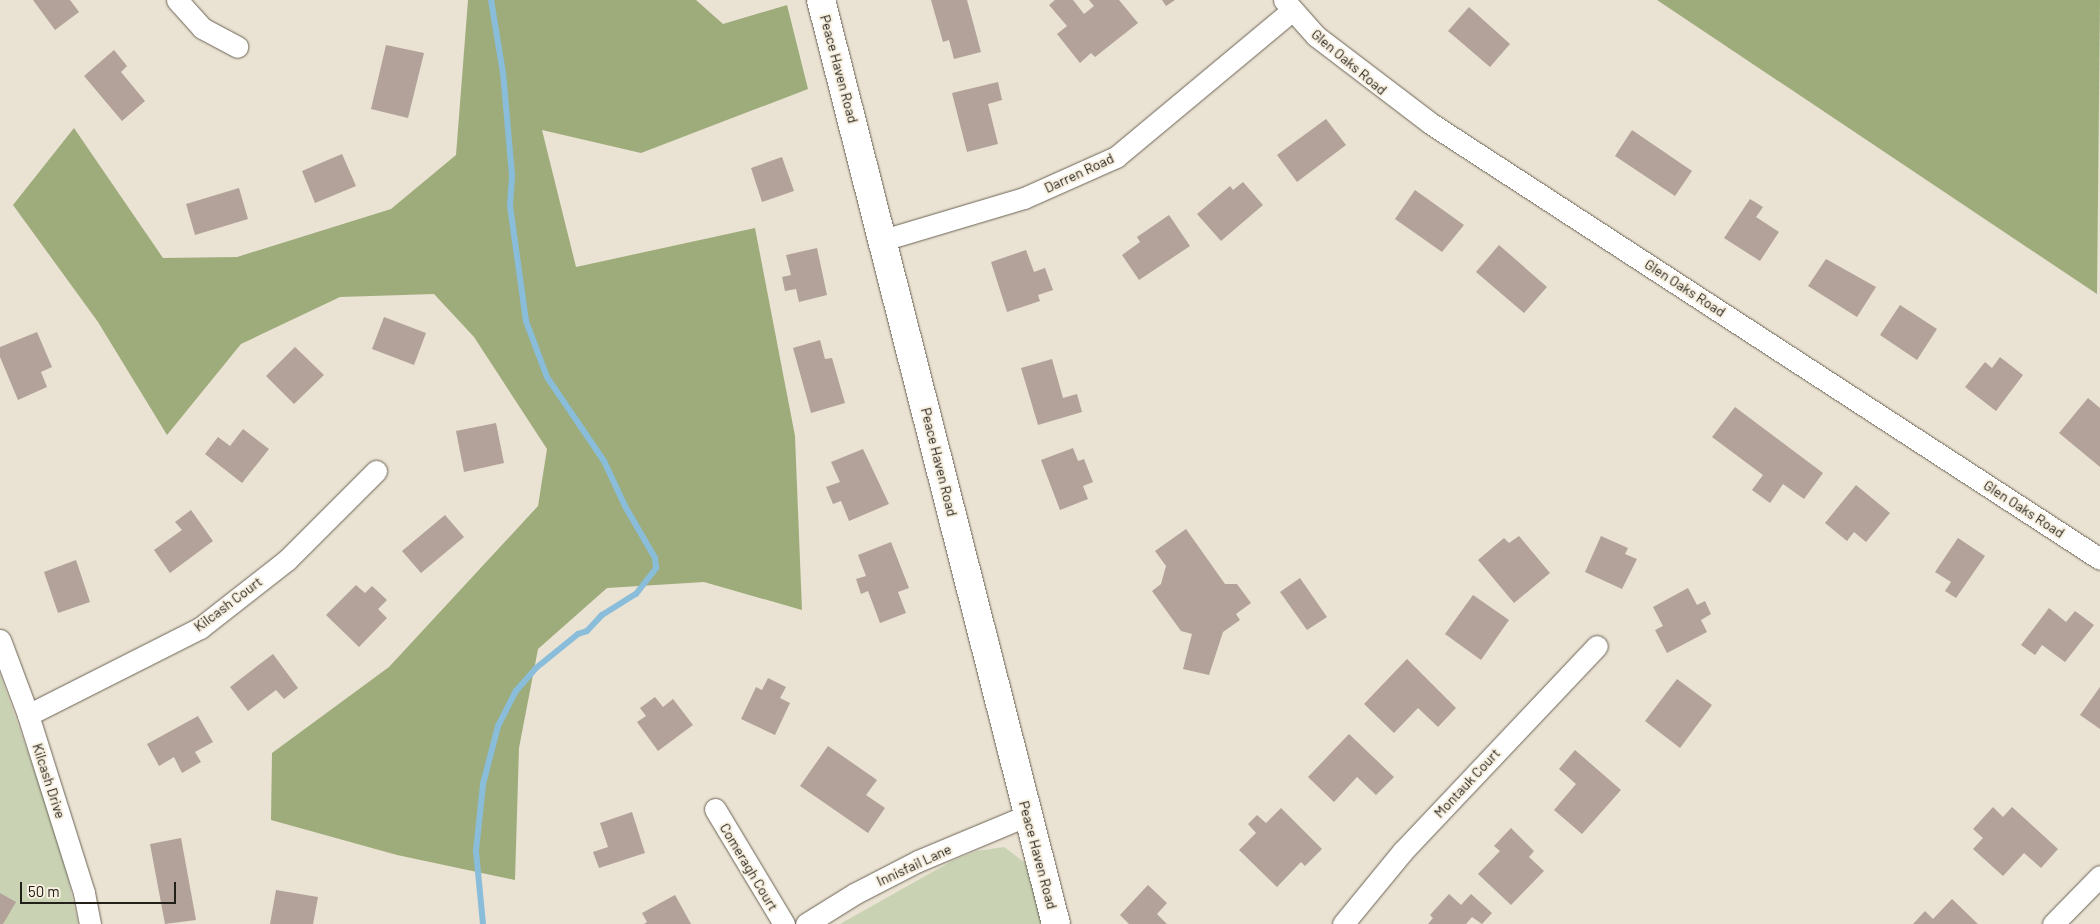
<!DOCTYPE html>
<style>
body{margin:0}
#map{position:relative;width:2100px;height:924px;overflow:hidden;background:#eae2d2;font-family:Barlow,sans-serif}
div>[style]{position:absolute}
.green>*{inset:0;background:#c9d3b4}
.forest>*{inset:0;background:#9eac7c}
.stream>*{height:6px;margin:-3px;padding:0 3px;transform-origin:3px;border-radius:3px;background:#89bdda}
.building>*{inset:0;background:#b2a299}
.roads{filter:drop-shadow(0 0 1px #6b6456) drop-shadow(0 0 1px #6b6456)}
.minor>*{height:21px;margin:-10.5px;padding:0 10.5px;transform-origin:10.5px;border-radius:10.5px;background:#fff}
.secondary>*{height:28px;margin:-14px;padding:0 14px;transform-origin:14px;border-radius:14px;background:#fff}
span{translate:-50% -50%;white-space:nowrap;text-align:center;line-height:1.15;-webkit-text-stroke:4px #f7efdf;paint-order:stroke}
.street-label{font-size:14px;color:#23201a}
.scale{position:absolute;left:20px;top:882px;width:156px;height:22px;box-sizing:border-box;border:2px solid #23201a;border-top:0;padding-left:6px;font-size:15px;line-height:18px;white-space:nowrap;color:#23201a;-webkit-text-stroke:4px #f7efdf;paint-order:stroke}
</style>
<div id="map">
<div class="green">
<i style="clip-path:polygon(0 674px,61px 846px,78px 924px,0 924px)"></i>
<i style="clip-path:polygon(1004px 847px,1028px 865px,1042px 924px,840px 924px,952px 861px,977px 851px)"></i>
</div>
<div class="forest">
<i style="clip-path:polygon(468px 0,696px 0,723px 24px,787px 5px,808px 89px,641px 153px,542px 130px,576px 267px,755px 228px,795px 436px,802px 610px,704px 582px,607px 588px,538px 649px,519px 748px,515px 880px,397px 855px,271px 820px,272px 753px,389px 667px,538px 506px,547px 449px,474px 337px,434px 294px,340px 297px,241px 344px,167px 435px,98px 322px,13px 205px,74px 128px,163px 258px,237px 257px,391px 209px,456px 155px)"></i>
<i style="clip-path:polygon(1657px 0,2100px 0,2097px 294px)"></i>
</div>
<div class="stream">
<i style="left:483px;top:924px;width:73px;rotate:-95.5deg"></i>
<i style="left:476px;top:851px;width:67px;rotate:-84deg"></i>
<i style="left:483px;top:784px;width:60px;rotate:-75.5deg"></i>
<i style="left:498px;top:726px;width:39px;rotate:-63deg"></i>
<i style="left:516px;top:691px;width:30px;rotate:-49deg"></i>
<i style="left:536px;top:668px;width:54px;rotate:-39deg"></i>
<i style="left:578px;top:634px;width:9px;rotate:-18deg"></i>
<i style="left:587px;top:631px;width:22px;rotate:-47deg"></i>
<i style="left:602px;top:615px;width:40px;rotate:-32deg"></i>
<i style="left:636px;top:594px;width:33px;rotate:-52deg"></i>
<i style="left:656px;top:568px;width:10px;rotate:-96deg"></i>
<i style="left:655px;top:558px;width:60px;rotate:-120deg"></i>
<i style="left:625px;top:506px;width:50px;rotate:-115deg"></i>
<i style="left:604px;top:461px;width:102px;rotate:-124.2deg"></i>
<i style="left:547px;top:377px;width:60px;rotate:-110.6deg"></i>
<i style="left:526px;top:321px;width:117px;rotate:-97.9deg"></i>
<i style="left:510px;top:205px;width:30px;rotate:-86deg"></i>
<i style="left:512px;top:175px;width:102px;rotate:-95deg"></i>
<i style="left:503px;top:73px;width:74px;rotate:-99.3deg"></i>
</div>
<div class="building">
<i style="clip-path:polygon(33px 0,70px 0,79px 12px,55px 30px)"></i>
<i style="clip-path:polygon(931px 0,967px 0,981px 52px,954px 59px,949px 40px,943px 42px)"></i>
<i style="clip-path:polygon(1055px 0,1073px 0,1084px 14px,1094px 6px,1089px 0,1119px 0,1138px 23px,1095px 57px,1091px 53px,1080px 63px,1057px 34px,1067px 26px,1049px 5px)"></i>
<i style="clip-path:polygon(1162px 0,1175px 0,1166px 6px)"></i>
<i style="clip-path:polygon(1469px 7px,1510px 44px,1490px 67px,1448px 31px)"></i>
<i style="clip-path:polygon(386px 45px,424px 53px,408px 118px,371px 109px)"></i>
<i style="clip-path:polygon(114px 50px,127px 66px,121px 72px,145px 101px,122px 121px,84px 76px)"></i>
<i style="clip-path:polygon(998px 82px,1002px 100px,988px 104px,998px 144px,967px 152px,952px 93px)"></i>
<i style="clip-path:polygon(1326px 119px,1346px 145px,1297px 182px,1277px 155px)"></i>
<i style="clip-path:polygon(1632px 130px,1692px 171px,1675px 196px,1615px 156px)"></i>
<i style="clip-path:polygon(342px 154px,356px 186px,315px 203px,302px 171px)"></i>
<i style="clip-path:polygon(782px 157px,794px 191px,762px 202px,751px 168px)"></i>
<i style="clip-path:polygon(1243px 182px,1263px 205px,1221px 241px,1197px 214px,1230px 186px,1233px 190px)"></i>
<i style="clip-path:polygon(239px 188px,248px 219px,195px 235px,186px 204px)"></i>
<i style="clip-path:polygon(1415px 190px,1464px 225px,1442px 252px,1395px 219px)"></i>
<i style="clip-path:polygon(1750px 199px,1763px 207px,1756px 217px,1779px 232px,1760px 261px,1724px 238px)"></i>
<i style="clip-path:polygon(1169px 215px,1190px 246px,1139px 280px,1122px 255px,1140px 242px,1137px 237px)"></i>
<i style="clip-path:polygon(1499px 245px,1547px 287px,1524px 313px,1476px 272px)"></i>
<i style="clip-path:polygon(817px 248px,827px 295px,799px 302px,796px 289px,785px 291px,782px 277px,791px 275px,786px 255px)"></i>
<i style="clip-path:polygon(1026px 250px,1034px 272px,1045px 268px,1053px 290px,1038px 295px,1040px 301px,1007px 312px,991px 262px)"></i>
<i style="clip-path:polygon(1826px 259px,1876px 287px,1857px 317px,1808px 286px)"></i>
<i style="clip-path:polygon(1900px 305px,1937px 329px,1917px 360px,1880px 335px)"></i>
<i style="clip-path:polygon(384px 317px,426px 333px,414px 365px,372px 349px)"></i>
<i style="clip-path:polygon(37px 332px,52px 367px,41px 372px,47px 387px,18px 400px,0 357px,0 347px)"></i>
<i style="clip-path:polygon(820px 340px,825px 359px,832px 358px,845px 403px,811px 413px,793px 348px)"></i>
<i style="clip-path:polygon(295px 347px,324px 375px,294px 404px,266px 376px)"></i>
<i style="clip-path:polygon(2000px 357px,2023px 375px,1996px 411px,1965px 387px,1985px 362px,1992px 368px)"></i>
<i style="clip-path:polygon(1052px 359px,1063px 398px,1077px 394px,1082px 412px,1038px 425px,1021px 368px)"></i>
<i style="clip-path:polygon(2088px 398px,2100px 408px,2100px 467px,2059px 433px)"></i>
<i style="clip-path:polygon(1735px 407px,1823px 473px,1804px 499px,1783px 484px,1770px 503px,1752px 490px,1763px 475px,1712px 437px)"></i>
<i style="clip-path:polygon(496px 423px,504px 463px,464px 472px,456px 431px)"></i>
<i style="clip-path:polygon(243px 429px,269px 449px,242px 483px,205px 454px,218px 437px,230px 446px)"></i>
<i style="clip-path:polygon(1073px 448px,1078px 461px,1084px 459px,1093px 482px,1083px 486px,1088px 499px,1060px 510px,1041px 460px)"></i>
<i style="clip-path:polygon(863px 449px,889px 504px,849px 521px,841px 501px,833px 504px,826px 487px,840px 482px,831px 462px)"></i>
<i style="clip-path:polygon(1856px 485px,1890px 513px,1866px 542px,1854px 532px,1847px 541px,1825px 523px)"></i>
<i style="clip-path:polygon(191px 510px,213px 541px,170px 573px,154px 550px,182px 530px,175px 522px)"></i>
<i style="clip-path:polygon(445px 515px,464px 537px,421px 573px,402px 551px)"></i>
<i style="clip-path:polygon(1186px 529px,1225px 584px,1237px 584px,1251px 603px,1236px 614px,1240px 620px,1223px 632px,1209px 675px,1183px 669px,1192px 634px,1181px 631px,1152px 591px,1161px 584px,1166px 566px,1155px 551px)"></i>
<i style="clip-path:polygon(1519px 536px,1550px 573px,1514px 603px,1478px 560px,1504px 538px,1509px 543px)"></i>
<i style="clip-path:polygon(1601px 536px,1628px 548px,1625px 554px,1637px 559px,1622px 589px,1585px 572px)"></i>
<i style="clip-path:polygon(1958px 538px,1985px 556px,1956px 598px,1945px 591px,1951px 582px,1935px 572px)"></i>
<i style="clip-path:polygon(891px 542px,909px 588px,898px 592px,906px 613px,880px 623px,868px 591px,861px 594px,856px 579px,866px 576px,858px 555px)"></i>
<i style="clip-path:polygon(76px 560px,90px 602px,58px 613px,44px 572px)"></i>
<i style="clip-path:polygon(1300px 578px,1327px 617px,1307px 630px,1280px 592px)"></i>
<i style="clip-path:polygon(356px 585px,365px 593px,372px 586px,387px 600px,378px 609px,387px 618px,359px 647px,326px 615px)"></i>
<i style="clip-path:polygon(1688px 588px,1697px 605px,1705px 601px,1711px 614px,1701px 620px,1707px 632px,1667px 653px,1655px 630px,1663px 626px,1653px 607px)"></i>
<i style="clip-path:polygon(1473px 595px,1509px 620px,1481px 660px,1445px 634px)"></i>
<i style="clip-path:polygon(2049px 608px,2066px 622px,2075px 611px,2094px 625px,2065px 662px,2042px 645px,2035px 655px,2021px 645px)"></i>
<i style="clip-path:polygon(273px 654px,298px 688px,284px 699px,276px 690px,248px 711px,230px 687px)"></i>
<i style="clip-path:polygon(1407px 659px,1456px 708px,1438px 727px,1418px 708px,1394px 733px,1364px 704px)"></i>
<i style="clip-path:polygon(768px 678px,786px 687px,780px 698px,790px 703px,775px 735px,741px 719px,756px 687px,762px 690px)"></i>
<i style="clip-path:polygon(1677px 679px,1712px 705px,1680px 748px,1645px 721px)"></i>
<i style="clip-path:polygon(2100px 687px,2100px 729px,2080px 715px)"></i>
<i style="clip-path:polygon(655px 697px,663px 707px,673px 699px,693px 725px,658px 751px,637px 722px,646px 716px,640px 708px)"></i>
<i style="clip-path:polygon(198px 716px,213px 742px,195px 752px,201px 762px,182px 773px,174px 757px,159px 766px,147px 744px)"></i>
<i style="clip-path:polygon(1349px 734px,1394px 777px,1376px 795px,1357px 777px,1334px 802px,1308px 777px)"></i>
<i style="clip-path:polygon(828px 746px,877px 780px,866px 795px,885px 808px,868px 833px,800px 786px)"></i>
<i style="clip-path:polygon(1575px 750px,1621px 790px,1582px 834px,1554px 810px,1576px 784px,1559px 769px)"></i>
<i style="clip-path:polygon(1993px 807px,2003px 817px,2012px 807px,2058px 849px,2041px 868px,2024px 853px,2003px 876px,1973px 849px,1983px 838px,1973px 829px)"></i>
<i style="clip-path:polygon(1281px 808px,1322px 849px,1305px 866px,1301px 862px,1277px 887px,1239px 850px,1256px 833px,1248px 824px,1257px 815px,1266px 823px)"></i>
<i style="clip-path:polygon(632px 812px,645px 853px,599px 868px,593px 852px,608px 847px,600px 823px)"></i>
<i style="clip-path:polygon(1511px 828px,1534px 851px,1529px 857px,1544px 871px,1511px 905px,1478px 874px,1500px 851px,1494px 846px)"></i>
<i style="clip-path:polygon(181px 838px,196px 920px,165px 924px,150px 844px)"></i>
<i style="clip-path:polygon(1148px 885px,1167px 903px,1157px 914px,1167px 924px,1129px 924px,1120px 915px)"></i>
<i style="clip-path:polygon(276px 890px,318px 897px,313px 924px,270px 924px)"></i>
<i style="clip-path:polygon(0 893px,16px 902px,3px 924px,0 924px)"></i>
<i style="clip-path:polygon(1449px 894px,1461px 905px,1471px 894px,1492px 913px,1482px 924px,1472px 917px,1466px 924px,1428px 924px,1433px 918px,1430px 915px)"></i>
<i style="clip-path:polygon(675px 895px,691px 924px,644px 924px,647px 922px,642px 913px)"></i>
<i style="clip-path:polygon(1952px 899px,1978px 924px,1913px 924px,1925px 911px,1933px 919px)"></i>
</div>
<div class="roads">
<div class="minor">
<i style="left:177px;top:0;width:38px;rotate:48deg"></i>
<i style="left:202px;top:28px;width:40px;rotate:28deg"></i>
<i style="left:1284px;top:0;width:48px;rotate:48.4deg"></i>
<i style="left:1316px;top:36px;width:143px;rotate:37.3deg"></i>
<i style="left:1430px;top:123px;width:799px;rotate:33.05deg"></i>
<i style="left:883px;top:240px;width:147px;rotate:-16.6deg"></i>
<i style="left:1024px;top:198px;width:101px;rotate:-24deg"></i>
<i style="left:1116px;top:157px;width:228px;rotate:-39.8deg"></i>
<i style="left:0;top:640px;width:80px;rotate:69.5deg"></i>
<i style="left:28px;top:715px;width:187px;rotate:72.5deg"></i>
<i style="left:84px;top:893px;width:32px;rotate:79deg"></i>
<i style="left:28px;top:715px;width:193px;rotate:-26.8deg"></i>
<i style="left:200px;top:628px;width:110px;rotate:-38deg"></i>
<i style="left:287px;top:560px;width:126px;rotate:-45deg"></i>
<i style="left:715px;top:809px;width:134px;rotate:59deg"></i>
<i style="left:806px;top:924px;width:57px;rotate:-32deg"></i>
<i style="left:854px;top:894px;width:72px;rotate:-27.3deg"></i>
<i style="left:918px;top:861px;width:119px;rotate:-22.7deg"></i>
<i style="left:1343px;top:924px;width:94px;rotate:-50.6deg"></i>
<i style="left:1403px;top:851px;width:282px;rotate:-46.6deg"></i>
<i style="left:2053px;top:924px;width:67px;rotate:-45.6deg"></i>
</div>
<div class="secondary">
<i style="left:821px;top:0;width:953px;rotate:75.73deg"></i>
</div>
</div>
<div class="street-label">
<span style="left:1349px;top:62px;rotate:40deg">Glen Oaks Road</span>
<span style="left:839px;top:69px;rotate:75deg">Peace Haven Road</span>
<span style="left:1079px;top:173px;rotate:-25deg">Darren Road</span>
<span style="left:1685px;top:288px;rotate:33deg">Glen Oaks Road</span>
<span style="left:939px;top:462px;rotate:76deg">Peace Haven Road</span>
<span style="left:2024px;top:509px;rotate:33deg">Glen Oaks Road</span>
<span style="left:228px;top:604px;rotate:-37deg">Kilcash Court</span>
<span style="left:49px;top:781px;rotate:72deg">Kilcash Drive</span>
<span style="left:1467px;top:783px;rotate:-47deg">Montauk Court</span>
<span style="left:1038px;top:855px;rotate:75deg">Peace Haven Road</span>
<span style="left:914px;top:865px;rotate:-25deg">Innisfail Lane</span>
<span style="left:749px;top:867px;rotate:59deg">Comeragh Court</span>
</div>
<div class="scale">50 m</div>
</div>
